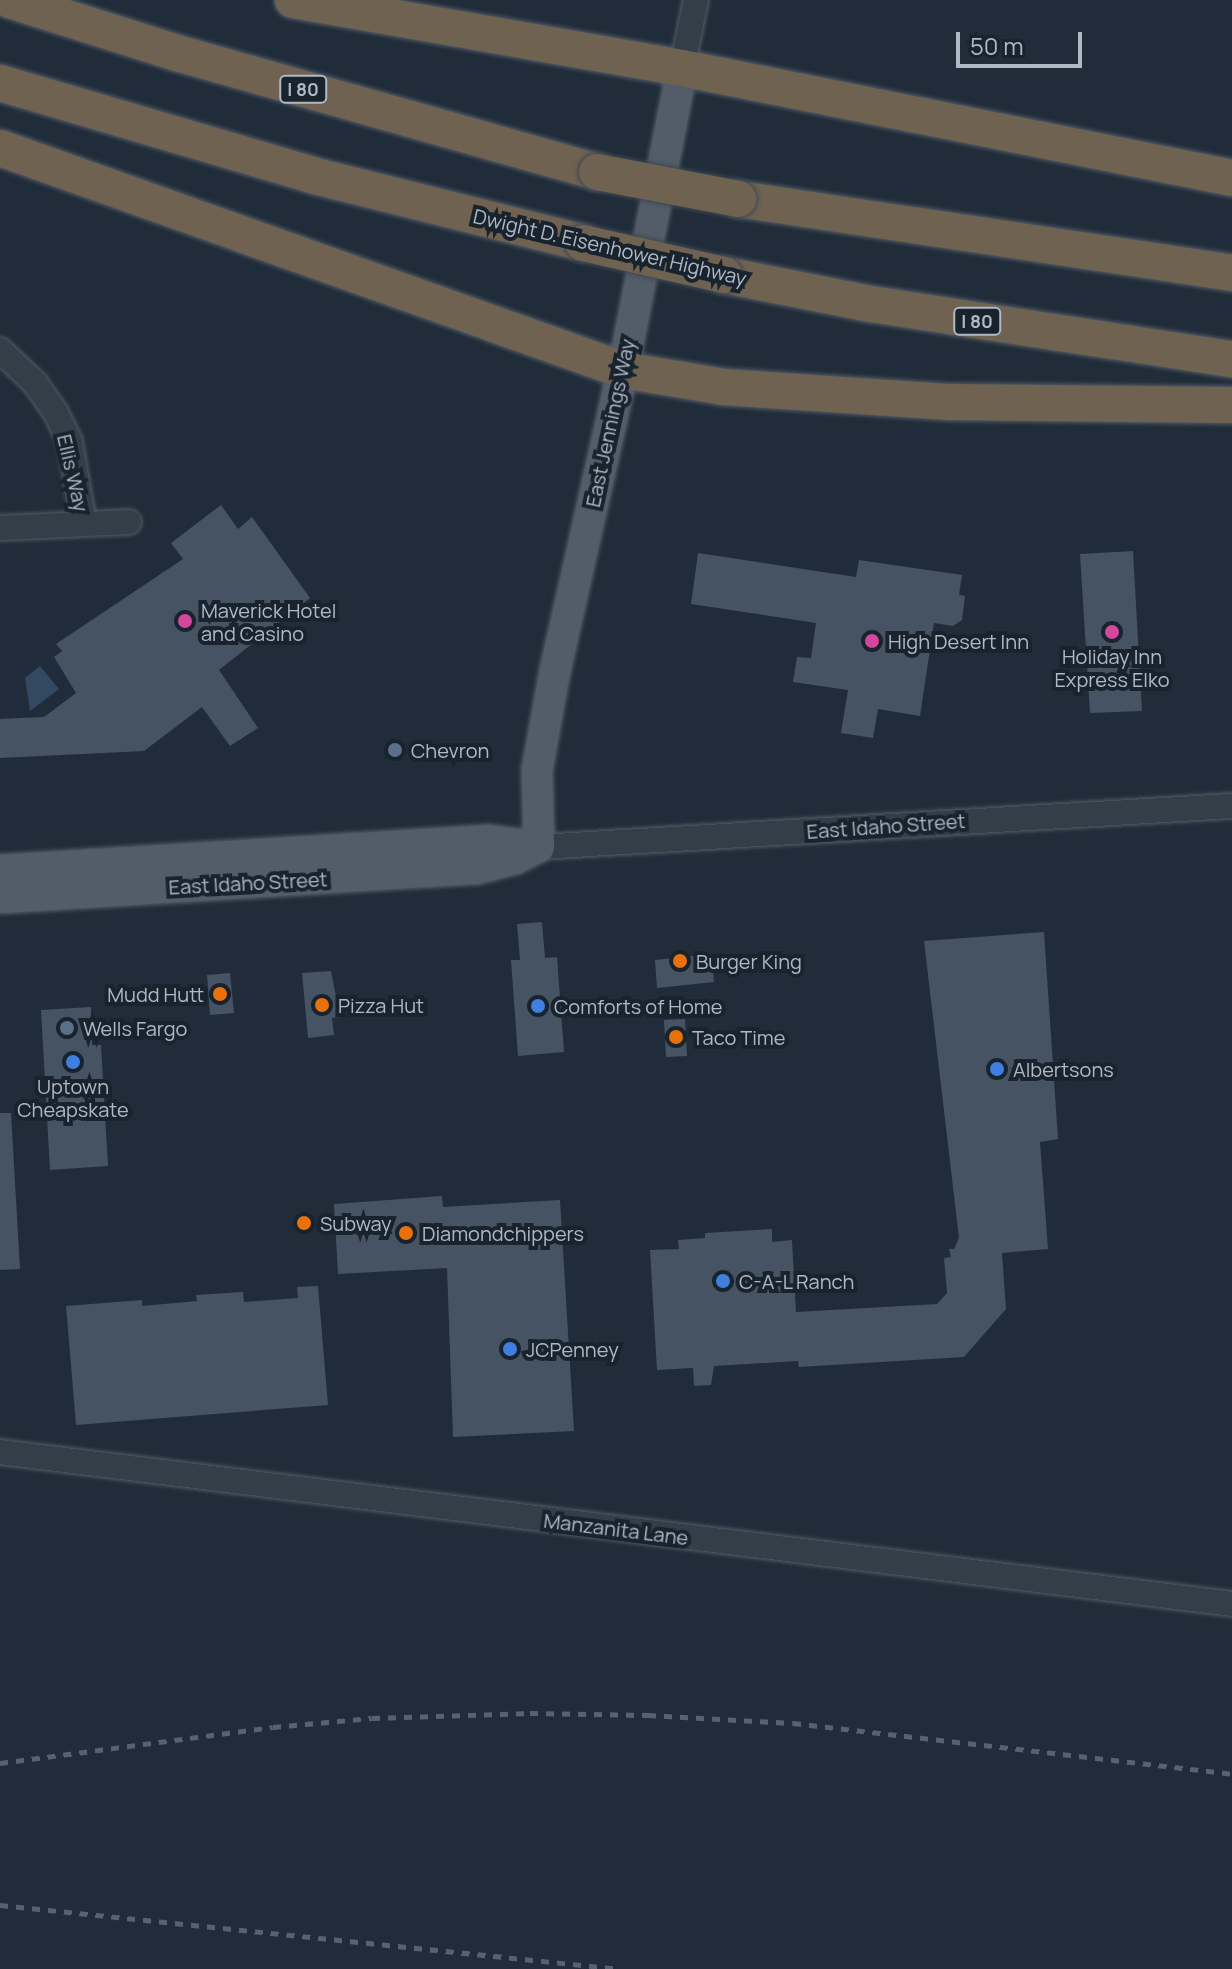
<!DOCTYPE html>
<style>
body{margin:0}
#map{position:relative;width:1232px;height:1969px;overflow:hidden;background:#202c39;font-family:Manrope,sans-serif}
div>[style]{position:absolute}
.water>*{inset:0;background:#334961}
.building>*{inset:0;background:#465363}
.roads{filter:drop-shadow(0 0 2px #525c67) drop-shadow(0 0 2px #525c67)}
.minor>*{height:24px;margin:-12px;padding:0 12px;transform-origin:12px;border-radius:12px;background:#343e49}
.major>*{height:30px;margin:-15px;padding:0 15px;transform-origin:15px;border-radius:15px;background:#525d69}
.highway>*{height:36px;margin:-18px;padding:0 18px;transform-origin:18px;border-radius:18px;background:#6f6251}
.rail>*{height:5px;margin-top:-2.5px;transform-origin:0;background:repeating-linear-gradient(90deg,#566270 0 8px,transparent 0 16px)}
.bridges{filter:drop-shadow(0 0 2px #3f4954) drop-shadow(0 0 2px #3f4954)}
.highway-bridge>*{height:36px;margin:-18px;padding:0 18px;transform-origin:18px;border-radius:18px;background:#6f6251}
.dots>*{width:22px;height:22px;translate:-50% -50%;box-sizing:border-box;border:4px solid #19232e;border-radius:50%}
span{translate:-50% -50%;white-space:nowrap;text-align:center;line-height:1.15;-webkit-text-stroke:8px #19232e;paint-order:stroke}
.shield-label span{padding:2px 6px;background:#19232e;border:2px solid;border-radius:6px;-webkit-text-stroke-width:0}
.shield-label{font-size:18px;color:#afb9c6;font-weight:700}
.street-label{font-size:20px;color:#afb9c6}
.poi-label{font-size:20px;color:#afb9c6}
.left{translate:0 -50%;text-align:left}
.right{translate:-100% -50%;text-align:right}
.scale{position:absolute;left:956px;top:32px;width:126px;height:36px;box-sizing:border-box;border:4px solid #afb9c6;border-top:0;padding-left:10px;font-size:24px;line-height:28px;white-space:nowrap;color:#afb9c6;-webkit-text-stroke:6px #19232e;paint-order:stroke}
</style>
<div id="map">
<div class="water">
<i style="clip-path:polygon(40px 666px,59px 689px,30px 711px,25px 678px)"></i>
</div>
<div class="building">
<i style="clip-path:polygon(221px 505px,238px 529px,252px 517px,310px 598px,219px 670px,258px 728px,230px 746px,202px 707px,144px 751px,0 758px,0 719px,44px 717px,76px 693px,54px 657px,62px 651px,56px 644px,183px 559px,171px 543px)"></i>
<i style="clip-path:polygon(1133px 551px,1142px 711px,1090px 713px,1080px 554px)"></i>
<i style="clip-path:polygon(698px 553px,856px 577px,859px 560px,962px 575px,959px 595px,965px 596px,962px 620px,953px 626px,934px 623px,920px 716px,878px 709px,873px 738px,841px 733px,848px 690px,793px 682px,797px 657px,811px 658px,816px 623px,691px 604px)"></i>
<i style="clip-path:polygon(542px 922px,545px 958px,557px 957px,564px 1052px,518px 1056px,511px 960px,520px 960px,517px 924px)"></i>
<i style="clip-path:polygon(1044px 932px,1058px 1139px,1040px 1142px,1048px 1249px,1002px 1253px,1006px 1309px,964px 1357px,799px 1367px,798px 1361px,714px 1366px,711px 1385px,694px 1386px,693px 1368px,657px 1370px,650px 1250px,679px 1249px,678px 1240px,705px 1238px,705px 1233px,772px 1229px,772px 1242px,792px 1240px,796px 1312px,937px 1304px,947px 1293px,944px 1258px,951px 1257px,949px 1249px,954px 1249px,959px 1238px,924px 941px)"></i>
<i style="clip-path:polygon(711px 954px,714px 982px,657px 988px,655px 960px)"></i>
<i style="clip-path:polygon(331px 971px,340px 1017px,332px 1018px,334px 1035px,308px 1038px,302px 973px)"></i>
<i style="clip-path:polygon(230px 973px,234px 1013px,210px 1015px,207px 975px)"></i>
<i style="clip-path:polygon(91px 1007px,92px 1045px,101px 1045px,108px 1166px,50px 1170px,41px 1010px)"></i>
<i style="clip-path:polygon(685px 1019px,687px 1056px,666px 1057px,664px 1020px)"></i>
<i style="clip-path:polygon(0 1113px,11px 1113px,20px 1269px,0 1270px)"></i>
<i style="clip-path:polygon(442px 1196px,443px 1207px,560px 1200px,574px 1431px,453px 1437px,447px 1268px,338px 1274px,334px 1204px)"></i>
<i style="clip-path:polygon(318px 1286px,328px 1405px,76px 1425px,66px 1306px,142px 1300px,142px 1306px,197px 1301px,196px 1295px,243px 1292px,244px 1302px,298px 1298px,297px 1287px)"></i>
</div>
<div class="roads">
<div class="minor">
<i style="left:682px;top:68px;width:69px;rotate:-78.4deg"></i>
<i style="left:0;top:350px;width:48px;rotate:43.3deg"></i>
<i style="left:35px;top:383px;width:37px;rotate:55deg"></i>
<i style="left:56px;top:413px;width:32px;rotate:64deg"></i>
<i style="left:70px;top:442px;width:82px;rotate:80.2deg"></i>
<i style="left:0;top:528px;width:129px;rotate:-2.7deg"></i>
<i style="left:539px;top:847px;width:694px;rotate:-3.39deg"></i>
<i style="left:0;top:1452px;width:1241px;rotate:7.03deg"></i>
</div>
<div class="major">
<i style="left:539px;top:847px;width:77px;rotate:-91.5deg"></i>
<i style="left:537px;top:770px;width:101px;rotate:-79.7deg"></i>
<i style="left:555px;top:671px;width:309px;rotate:-77.3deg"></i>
<i style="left:623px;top:370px;width:308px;rotate:-78.9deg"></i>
<i style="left:0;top:870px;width:489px;rotate:-3.5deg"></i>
<i style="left:488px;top:840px;width:51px;rotate:7.8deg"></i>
<i style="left:0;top:898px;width:477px;rotate:-3.5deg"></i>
<i style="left:476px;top:869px;width:40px;rotate:-14.4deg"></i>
<i style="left:515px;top:859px;width:27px;rotate:-27deg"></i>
</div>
<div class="highway">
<i style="left:10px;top:0;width:175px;rotate:17.6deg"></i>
<i style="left:177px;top:53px;width:437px;rotate:15.8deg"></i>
<i style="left:293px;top:0;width:395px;rotate:9.9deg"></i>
<i style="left:682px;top:68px;width:561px;rotate:11.31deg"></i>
<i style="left:0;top:83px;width:328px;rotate:16.4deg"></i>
<i style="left:315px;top:176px;width:276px;rotate:14deg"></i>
<i style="left:0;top:148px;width:661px;rotate:19.61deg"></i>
<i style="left:623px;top:370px;width:101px;rotate:9.6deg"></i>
<i style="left:723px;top:387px;width:228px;rotate:3.8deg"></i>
<i style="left:951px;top:402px;width:281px;rotate:0.6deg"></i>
<i style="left:738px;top:199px;width:500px;rotate:8.5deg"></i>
<i style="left:724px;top:275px;width:150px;rotate:11.2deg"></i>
<i style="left:871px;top:304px;width:365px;rotate:8.7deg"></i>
</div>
</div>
<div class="rail">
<i style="left:0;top:1763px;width:275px;rotate:-7.5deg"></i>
<i style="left:273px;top:1727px;width:99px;rotate:-5.2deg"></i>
<i style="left:372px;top:1718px;width:158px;rotate:-1.8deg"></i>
<i style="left:530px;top:1713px;width:118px;rotate:1deg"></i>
<i style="left:648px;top:1715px;width:145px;rotate:3.2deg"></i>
<i style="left:793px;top:1723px;width:442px;rotate:6.6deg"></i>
<i style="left:0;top:1905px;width:623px;rotate:5.89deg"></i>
</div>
<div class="bridges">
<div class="highway-bridge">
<i style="left:597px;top:172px;width:144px;rotate:10.8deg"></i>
<i style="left:583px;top:243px;width:145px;rotate:12.8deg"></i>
</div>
</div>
<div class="dots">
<i style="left:185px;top:621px;background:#d1479c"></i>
<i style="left:1112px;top:632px;background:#d1479c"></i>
<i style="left:872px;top:641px;background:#d1479c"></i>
<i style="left:395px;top:750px;background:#5c6f8a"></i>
<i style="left:680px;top:961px;background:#e8710a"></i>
<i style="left:220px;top:994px;background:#e8710a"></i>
<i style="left:322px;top:1005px;background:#e8710a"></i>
<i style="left:538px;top:1006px;background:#3f7fe0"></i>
<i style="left:67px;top:1028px;background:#5c6f8a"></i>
<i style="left:676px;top:1037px;background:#e8710a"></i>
<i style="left:73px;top:1062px;background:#3f7fe0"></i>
<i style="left:997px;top:1069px;background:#3f7fe0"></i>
<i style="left:304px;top:1223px;background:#e8710a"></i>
<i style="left:406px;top:1233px;background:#e8710a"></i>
<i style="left:723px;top:1281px;background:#3f7fe0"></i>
<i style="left:510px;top:1349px;background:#3f7fe0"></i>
</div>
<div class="shield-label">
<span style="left:303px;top:89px">I 80</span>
<span style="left:977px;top:321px">I 80</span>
</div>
<div class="street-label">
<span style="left:610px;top:247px;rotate:13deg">Dwight D. Eisenhower Highway</span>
<span style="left:610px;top:423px;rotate:-78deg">East Jennings Way</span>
<span style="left:73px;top:473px;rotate:77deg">Ellis Way</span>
<span style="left:886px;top:826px;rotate:-4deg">East Idaho Street</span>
<span style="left:248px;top:883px;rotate:-3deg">East Idaho Street</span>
<span style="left:616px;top:1529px;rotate:7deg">Manzanita Lane</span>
</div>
<div class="poi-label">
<span class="left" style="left:201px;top:622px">Maverick Hotel<br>and Casino</span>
<span class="left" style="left:888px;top:641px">High Desert Inn</span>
<span style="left:1112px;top:668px">Holiday Inn<br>Express Elko</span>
<span class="left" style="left:411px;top:750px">Chevron</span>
<span class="left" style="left:696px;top:961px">Burger King</span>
<span class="right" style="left:204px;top:994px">Mudd Hutt</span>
<span class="left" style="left:338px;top:1005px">Pizza Hut</span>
<span class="left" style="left:554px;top:1006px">Comforts of Home</span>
<span class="left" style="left:83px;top:1028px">Wells Fargo</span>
<span class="left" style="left:692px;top:1037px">Taco Time</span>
<span class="left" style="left:1013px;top:1069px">Albertsons</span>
<span style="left:73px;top:1098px">Uptown<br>Cheapskate</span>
<span class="left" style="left:320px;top:1223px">Subway</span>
<span class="left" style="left:422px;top:1233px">Diamondchippers</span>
<span class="left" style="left:739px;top:1281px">C-A-L Ranch</span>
<span class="left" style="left:526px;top:1349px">JCPenney</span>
</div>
<div class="scale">50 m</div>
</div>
